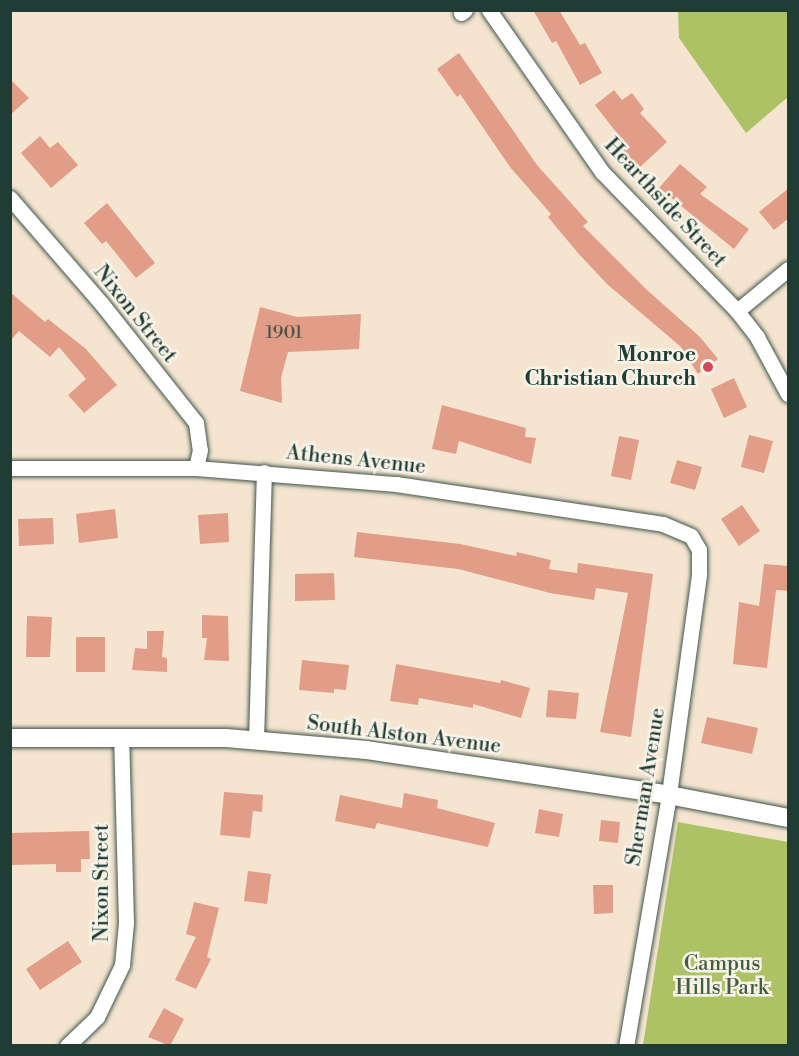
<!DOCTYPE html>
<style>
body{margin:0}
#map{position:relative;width:799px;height:1056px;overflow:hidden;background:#f5e5d0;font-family:"Libre Bodoni",serif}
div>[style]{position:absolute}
.green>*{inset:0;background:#adc165}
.building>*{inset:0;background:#e19d87}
.roads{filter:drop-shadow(0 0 2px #3f564b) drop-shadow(0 0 2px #3f564b)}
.minor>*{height:15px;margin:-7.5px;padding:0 7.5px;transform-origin:7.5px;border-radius:7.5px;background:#fff}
.tertiary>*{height:18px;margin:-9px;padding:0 9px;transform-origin:9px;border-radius:9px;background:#fff}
.dots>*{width:16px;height:16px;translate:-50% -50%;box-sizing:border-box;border:3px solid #f7f3e8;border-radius:50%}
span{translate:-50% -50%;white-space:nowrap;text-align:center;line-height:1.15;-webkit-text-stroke:5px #f7f3e8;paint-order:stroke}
.number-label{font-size:18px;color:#505549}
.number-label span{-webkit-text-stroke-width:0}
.street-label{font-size:21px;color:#1f3d34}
.poi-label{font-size:21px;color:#1f3d34;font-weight:700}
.right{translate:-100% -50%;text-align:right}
.park-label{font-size:21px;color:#425e40}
.frame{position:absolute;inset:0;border:12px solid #1f3d34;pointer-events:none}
</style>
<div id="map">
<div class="green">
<i style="clip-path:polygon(678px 11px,788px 11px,788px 97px,746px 133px,679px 38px)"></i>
<i style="clip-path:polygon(678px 822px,788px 842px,788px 1045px,643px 1045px)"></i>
</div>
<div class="building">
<i style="clip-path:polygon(533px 10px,559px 10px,580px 45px,585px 43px,602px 73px,580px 85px,556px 41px,552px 43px)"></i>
<i style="clip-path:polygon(459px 53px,537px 165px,588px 222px,583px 226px,647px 290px,700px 337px,718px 359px,698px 374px,681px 347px,607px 284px,578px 253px,548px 217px,551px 214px,510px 167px,460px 94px,457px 97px,437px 69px)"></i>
<i style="clip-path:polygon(10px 79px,29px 98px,10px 115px)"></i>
<i style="clip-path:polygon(614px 90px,622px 100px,632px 93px,644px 109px,640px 113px,667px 142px,639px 168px,619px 145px,623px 141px,595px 105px)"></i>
<i style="clip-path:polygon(40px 136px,50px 148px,58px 142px,78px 165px,51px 188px,21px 153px)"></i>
<i style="clip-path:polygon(680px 164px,707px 187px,700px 194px,749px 229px,734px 249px,659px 188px)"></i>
<i style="clip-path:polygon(789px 188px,789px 218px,774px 230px,759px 212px)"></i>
<i style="clip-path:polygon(107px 203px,155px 263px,136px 278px,106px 241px,102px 244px,84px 223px)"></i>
<i style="clip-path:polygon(10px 292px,45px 322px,48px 319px,86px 349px,117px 385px,84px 413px,68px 395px,86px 379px,59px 347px,50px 357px,19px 331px,10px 341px)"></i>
<i style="clip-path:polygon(260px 307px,297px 317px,361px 314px,359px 349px,288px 352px,281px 378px,282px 403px,240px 391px)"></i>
<i style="clip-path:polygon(734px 378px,747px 407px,724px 418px,711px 389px)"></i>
<i style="clip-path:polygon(442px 405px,526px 428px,525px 437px,536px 438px,531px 464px,459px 441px,456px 454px,432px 449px)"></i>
<i style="clip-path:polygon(749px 435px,773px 441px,764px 473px,741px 467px)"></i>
<i style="clip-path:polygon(619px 436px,639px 440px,631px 480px,611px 476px)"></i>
<i style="clip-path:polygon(677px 460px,702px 467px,695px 490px,670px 483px)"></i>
<i style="clip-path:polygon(742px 505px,760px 531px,739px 546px,721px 519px)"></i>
<i style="clip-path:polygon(115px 509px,118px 538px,79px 543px,76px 514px)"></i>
<i style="clip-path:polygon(228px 513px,229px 542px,200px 544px,198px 515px)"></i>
<i style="clip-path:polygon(53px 518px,54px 544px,19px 546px,18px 519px)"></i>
<i style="clip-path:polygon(357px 532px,460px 544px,516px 556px,517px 552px,551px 560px,549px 569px,577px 573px,578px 563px,653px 574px,631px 737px,600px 732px,628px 593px,596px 588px,594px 600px,550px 593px,458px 569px,354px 557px)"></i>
<i style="clip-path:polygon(764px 564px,789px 566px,789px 591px,776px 590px,767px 668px,733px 664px,739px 602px,759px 606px)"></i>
<i style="clip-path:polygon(334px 573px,335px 600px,295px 601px,295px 574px)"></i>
<i style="clip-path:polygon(202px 615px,228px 616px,229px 661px,204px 660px,207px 638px,202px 638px)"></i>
<i style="clip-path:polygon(27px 616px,52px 617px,50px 657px,26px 657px)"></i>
<i style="clip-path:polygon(147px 631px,164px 631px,162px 657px,167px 658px,167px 672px,132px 670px,135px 648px,147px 649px)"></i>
<i style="clip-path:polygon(76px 637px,105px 637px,105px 672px,76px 672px)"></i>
<i style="clip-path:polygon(302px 660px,349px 665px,346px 690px,334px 689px,334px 693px,299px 690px)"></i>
<i style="clip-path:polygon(396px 664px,500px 683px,501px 680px,530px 688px,521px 718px,473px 704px,473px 708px,419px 698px,418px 705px,390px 701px)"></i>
<i style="clip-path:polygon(548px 690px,579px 693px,576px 719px,546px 717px)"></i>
<i style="clip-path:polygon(707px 717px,758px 728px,752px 754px,701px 743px)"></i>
<i style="clip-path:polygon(224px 792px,263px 795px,262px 812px,253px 811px,250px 838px,220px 835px)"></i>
<i style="clip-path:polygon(404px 793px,438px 800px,437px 808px,495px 823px,488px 847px,377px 823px,375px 829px,335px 821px,340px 795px,402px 808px)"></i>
<i style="clip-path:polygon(539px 809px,563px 814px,559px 837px,535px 833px)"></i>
<i style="clip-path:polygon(601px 820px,620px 822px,618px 843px,599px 841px)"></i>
<i style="clip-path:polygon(89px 831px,90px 859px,81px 859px,81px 872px,56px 872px,56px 864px,10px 865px,10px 833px)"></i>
<i style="clip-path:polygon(248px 871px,271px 874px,267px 904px,244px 901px)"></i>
<i style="clip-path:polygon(593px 885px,613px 885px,613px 913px,594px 914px)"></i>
<i style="clip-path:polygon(194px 902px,219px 908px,207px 957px,211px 959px,196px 989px,175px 980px,196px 937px,186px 934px)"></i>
<i style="clip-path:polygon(68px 941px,82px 962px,40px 990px,26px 969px)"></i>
<i style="clip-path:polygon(164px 1008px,184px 1019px,170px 1046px,148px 1037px)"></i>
</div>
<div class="roads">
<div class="minor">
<i style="left:489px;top:10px;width:198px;rotate:55.1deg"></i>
<i style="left:602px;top:172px;width:194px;rotate:45.8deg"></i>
<i style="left:737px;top:311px;width:33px;rotate:52deg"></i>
<i style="left:757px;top:337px;width:65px;rotate:61.5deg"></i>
<i style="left:461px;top:13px;width:5px;rotate:-37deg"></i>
<i style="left:10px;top:198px;width:139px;rotate:49.1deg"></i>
<i style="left:101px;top:303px;width:153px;rotate:51.6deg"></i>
<i style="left:196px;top:423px;width:27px;rotate:82deg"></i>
<i style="left:200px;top:450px;width:18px;rotate:103deg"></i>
<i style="left:737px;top:311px;width:66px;rotate:-39.5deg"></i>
<i style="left:10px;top:468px;width:186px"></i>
<i style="left:196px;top:468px;width:201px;rotate:4.6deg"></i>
<i style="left:396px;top:484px;width:270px;rotate:8.5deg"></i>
<i style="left:663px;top:524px;width:30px;rotate:23deg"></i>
<i style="left:691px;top:536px;width:16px;rotate:60deg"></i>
<i style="left:699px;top:550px;width:25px;rotate:90deg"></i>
<i style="left:699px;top:575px;width:222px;rotate:97.8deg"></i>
<i style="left:669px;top:795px;width:255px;rotate:99.7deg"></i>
<i style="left:256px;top:740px;width:268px;rotate:-88.3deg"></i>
<i style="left:67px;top:1046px;width:42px;rotate:-44deg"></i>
<i style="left:97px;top:1017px;width:58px;rotate:-64.3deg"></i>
<i style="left:122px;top:965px;width:42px;rotate:-84.6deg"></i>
<i style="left:126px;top:923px;width:186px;rotate:-91.5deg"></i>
</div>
<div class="tertiary">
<i style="left:10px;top:738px;width:216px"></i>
<i style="left:226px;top:738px;width:141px;rotate:4.9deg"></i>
<i style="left:366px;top:750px;width:306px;rotate:8.4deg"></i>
<i style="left:669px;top:795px;width:121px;rotate:10.9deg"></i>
</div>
</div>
<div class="dots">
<i style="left:708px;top:367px;background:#d1495b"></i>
</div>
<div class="number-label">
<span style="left:284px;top:333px">1901</span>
</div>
<div class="street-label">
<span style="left:665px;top:203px;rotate:47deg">Hearthside Street</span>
<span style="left:135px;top:314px;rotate:51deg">Nixon Street</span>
<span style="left:356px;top:460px;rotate:6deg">Athens Avenue</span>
<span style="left:404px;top:735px;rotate:7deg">South Alston Avenue</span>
<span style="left:646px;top:787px;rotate:-81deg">Sherman Avenue</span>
<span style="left:102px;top:883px;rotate:-90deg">Nixon Street</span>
</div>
<div class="poi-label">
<span class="right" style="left:696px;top:367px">Monroe<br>Christian Church</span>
</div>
<div class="park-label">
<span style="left:722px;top:976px">Campus<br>Hills Park</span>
</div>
<div class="frame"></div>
</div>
